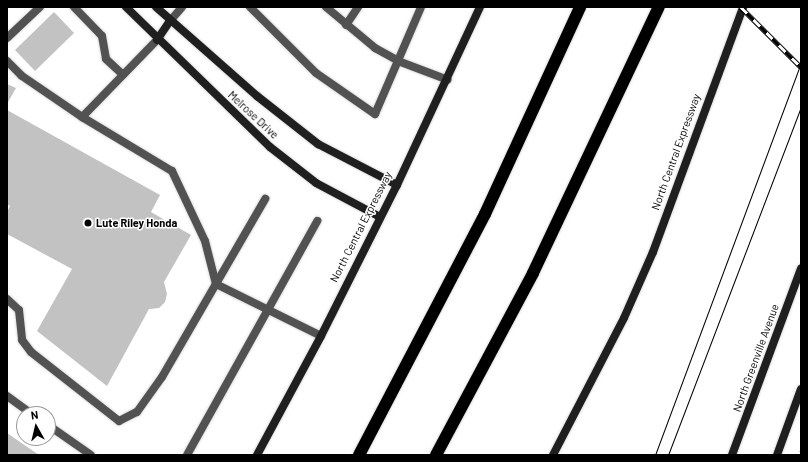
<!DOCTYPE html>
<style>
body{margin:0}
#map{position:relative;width:808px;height:462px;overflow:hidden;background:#fff;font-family:Barlow,sans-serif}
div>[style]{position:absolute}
.building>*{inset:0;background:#c2c2c2}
.path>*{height:2.5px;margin-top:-1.25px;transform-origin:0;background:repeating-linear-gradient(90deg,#747474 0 1px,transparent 0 3px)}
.roads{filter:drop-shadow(0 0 1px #dbdbdb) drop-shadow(0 0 1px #dbdbdb)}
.lane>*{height:8px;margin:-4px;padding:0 4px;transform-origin:4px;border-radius:4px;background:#525252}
.secondary>*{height:8px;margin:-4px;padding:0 4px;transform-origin:4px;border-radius:4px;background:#1f1f1f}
.highway>*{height:12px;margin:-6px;padding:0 6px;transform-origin:6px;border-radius:6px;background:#000}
.tram>*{height:1px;margin:-0.5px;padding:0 0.5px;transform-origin:0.5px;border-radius:0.5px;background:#000}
.rail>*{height:4.5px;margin-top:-2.25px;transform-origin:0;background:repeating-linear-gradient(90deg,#fff 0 9px,#000 0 18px);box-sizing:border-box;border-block:1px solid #000}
.dots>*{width:11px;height:11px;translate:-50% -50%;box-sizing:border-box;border:2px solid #fff;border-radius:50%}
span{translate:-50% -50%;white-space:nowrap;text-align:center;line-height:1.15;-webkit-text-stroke:3px #fff;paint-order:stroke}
.street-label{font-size:11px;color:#000}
.poi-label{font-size:11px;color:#000;font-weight:700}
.left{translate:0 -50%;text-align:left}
.frame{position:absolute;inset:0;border:8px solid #000;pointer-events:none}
.north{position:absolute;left:16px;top:406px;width:40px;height:40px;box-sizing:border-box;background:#fff;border:1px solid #999;border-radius:50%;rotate:352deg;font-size:11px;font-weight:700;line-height:16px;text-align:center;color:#000}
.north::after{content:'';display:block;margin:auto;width:14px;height:18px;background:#000;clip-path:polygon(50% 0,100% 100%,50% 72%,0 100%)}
</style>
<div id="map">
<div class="building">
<i style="clip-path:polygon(54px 12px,74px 33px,35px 71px,15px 50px)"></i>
<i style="clip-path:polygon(7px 84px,16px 88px,7px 104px)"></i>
<i style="clip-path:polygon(7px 110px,160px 195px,151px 212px,191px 235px,164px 282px,167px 294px,165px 302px,159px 308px,149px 309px,107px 386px,37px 331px,72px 269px,7px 234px,7px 212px,10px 206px,7px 204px)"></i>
<i style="clip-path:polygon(7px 433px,39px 455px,7px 455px)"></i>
</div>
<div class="path">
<i style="left:800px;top:455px;width:4px;rotate:-76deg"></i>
</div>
<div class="roads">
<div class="lane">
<i style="left:74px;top:7px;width:40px;rotate:46deg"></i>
<i style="left:102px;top:36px;width:23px;rotate:80deg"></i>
<i style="left:106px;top:59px;width:23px;rotate:43deg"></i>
<i style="left:250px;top:7px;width:93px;rotate:45deg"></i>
<i style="left:316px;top:73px;width:72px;rotate:34.8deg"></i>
<i style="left:375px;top:114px;width:116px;rotate:-66.7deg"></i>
<i style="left:326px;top:7px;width:64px;rotate:39.9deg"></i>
<i style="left:375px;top:48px;width:26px;rotate:29deg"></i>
<i style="left:398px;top:61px;width:53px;rotate:20.8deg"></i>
<i style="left:170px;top:21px;width:18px;rotate:-49deg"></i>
<i style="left:346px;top:25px;width:22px;rotate:-56deg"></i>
<i style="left:7px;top:38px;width:45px;rotate:-43.2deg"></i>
<i style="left:157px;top:40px;width:107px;rotate:134.2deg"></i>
<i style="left:82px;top:117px;width:105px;rotate:31deg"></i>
<i style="left:172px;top:171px;width:77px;rotate:64.8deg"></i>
<i style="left:205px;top:241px;width:44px;rotate:75.7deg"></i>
<i style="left:216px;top:284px;width:117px;rotate:26.3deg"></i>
<i style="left:7px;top:61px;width:21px;rotate:45deg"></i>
<i style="left:22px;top:76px;width:73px;rotate:34.3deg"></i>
<i style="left:7px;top:299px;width:16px;rotate:43deg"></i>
<i style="left:19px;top:310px;width:30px;rotate:84deg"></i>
<i style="left:22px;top:340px;width:15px;rotate:53deg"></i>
<i style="left:31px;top:352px;width:112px;rotate:38.1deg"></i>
<i style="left:119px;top:421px;width:20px;rotate:-27deg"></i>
<i style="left:137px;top:412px;width:43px;rotate:-54.5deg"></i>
<i style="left:162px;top:377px;width:206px;rotate:-59.9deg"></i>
<i style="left:7px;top:396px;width:31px;rotate:36deg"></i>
<i style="left:48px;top:425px;width:52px;rotate:34.9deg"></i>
<i style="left:187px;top:455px;width:268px;rotate:-60.9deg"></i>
</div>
<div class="secondary">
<i style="left:126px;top:7px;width:201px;rotate:44.2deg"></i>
<i style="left:270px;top:147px;width:58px;rotate:38deg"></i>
<i style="left:316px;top:183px;width:72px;rotate:28deg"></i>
<i style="left:156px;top:7px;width:135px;rotate:41.4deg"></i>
<i style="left:257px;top:96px;width:78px;rotate:38.2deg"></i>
<i style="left:318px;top:144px;width:89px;rotate:27.4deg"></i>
<i style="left:157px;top:40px;width:23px;rotate:-56deg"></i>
<i style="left:257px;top:455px;width:135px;rotate:-61.7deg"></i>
<i style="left:321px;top:336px;width:169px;rotate:-63.3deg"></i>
<i style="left:397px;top:185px;width:196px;rotate:-65deg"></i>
<i style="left:553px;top:455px;width:154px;rotate:-62.6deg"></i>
<i style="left:624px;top:318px;width:72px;rotate:-66.3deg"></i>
<i style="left:653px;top:252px;width:261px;rotate:-69.8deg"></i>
<i style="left:732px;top:455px;width:199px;rotate:-69.7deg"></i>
<i style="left:777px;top:455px;width:70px;rotate:-70deg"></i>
</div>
<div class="highway">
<i style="left:359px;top:455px;width:272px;rotate:-62.4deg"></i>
<i style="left:485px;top:214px;width:228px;rotate:-65.3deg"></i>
<i style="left:436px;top:455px;width:206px;rotate:-61.9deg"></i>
<i style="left:533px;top:273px;width:294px;rotate:-64.7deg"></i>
</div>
</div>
<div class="tram">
<i style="left:655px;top:455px;width:418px;rotate:-69.6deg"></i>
<i style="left:668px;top:455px;width:373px;rotate:-69.1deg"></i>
</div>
<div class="rail">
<i style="left:741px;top:7px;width:85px;rotate:45deg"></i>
</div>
<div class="dots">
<i style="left:88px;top:223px;background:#000"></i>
</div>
<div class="street-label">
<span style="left:253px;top:115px;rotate:43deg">Melrose Drive</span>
<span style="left:676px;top:152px;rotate:-70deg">North Central Expressway</span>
<span style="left:361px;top:227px;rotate:-63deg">North Central Expressway</span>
<span style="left:756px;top:358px;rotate:-70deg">North Greenville Avenue</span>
</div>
<div class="poi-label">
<span class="left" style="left:96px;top:223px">Lute Riley Honda</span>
</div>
<div class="frame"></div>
<div class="north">N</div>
</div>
